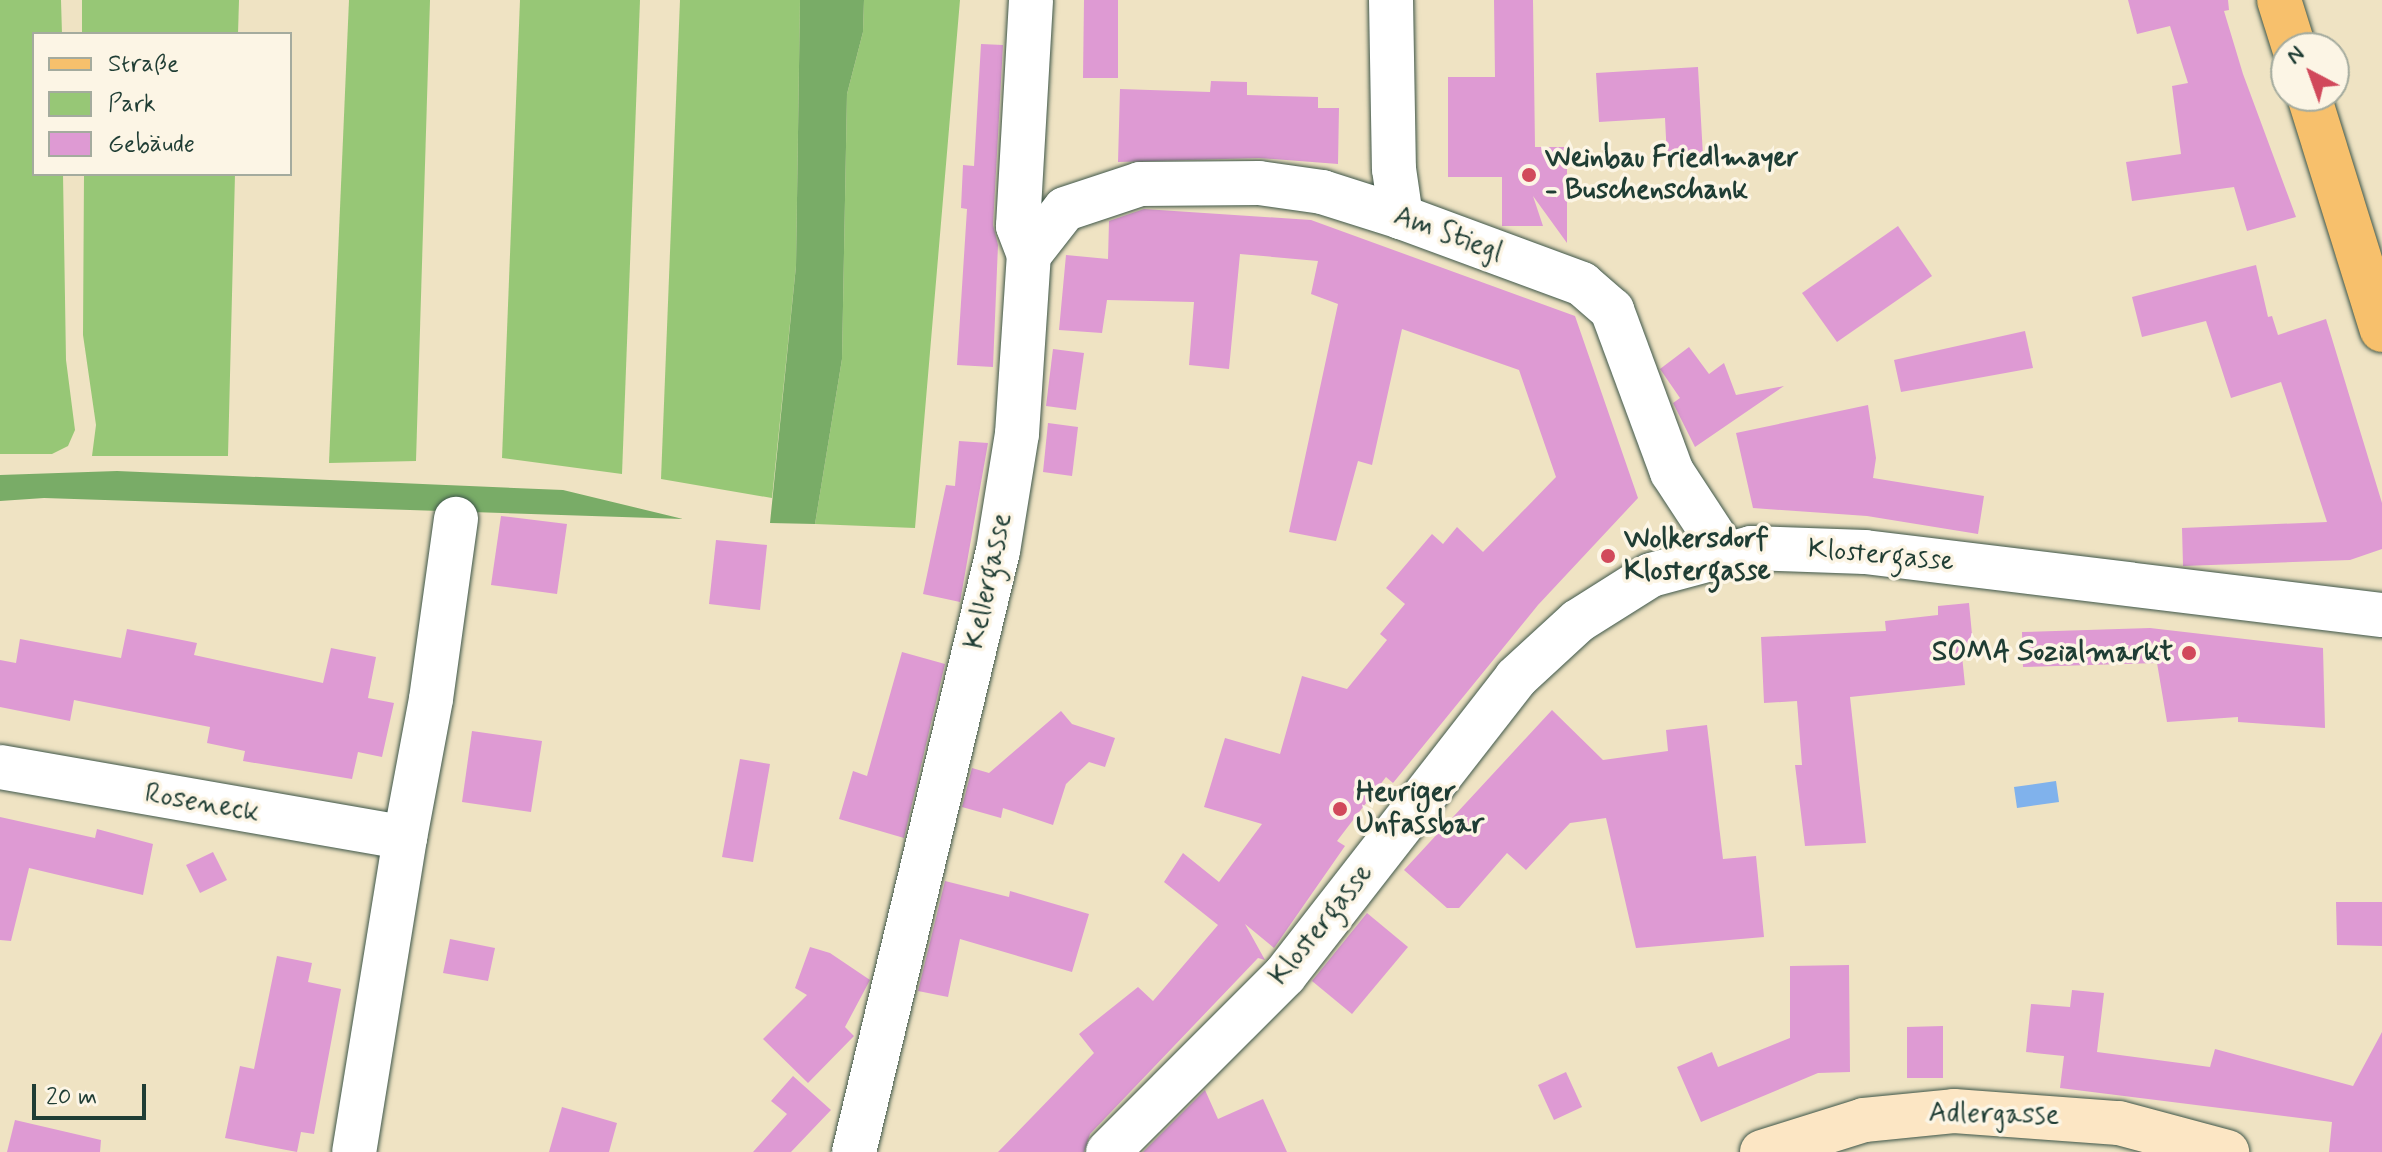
<!DOCTYPE html>
<meta charset="utf-8">
<style>
body{margin:0}
#map{position:relative;width:2382px;height:1152px;overflow:hidden;background:#efe3c3;font-family:Mynerve,sans-serif}
div>[style]{position:absolute}
.green>*{inset:0;background:#97c776}
.forest>*{inset:0;background:#79ac67}
.water>*{inset:0;background:#80b2ec}
.building>*{inset:0;background:#de9ad3}
.roads{filter:drop-shadow(0 0 2px #3e5649) drop-shadow(0 0 2px #3e5649)}
.minor>*{height:44px;margin:-22px;padding:0 22px;transform-origin:22px;border-radius:22px;background:#fff}
.tertiary>*{height:44px;margin:-22px;padding:0 22px;transform-origin:22px;border-radius:22px;background:#fff}
.secondary>*{height:44px;margin:-22px;padding:0 22px;transform-origin:22px;border-radius:22px;background:#fce6c4}
.primary>*{height:44px;margin:-22px;padding:0 22px;transform-origin:22px;border-radius:22px;background:#f7c06c}
.dots>*{width:22px;height:22px;translate:-50% -50%;box-sizing:border-box;border:4px solid #fcf5e5;border-radius:50%}
span{translate:-50% -50%;white-space:nowrap;text-align:center;line-height:1.15;-webkit-text-stroke:7px #fcf5e5;paint-order:stroke}
.poi-label{font-size:28px;color:#1f3d34;font-weight:700}
.left{translate:0 -50%;text-align:left}
.right{translate:-100% -50%;text-align:right}
.street-label{font-size:28px;color:#1f3d34}
.legend{position:absolute;left:32px;top:32px;width:260px;height:144px;box-sizing:border-box;background:#fcf5e5;border:2px solid #a4ab9e;margin:0;padding:10px 14px;list-style:none;font-size:24px;color:#1f3d34}
.legend li{display:flex;align-items:center;gap:16px;height:40px}
.legend b{width:40px;border:2px solid #a4ab9e}
.north{position:absolute;left:2270px;top:32px;width:80px;height:80px;box-sizing:border-box;background:#fcf5e5;border:2px solid #a4ab9e;border-radius:50%;rotate:319deg;font-size:22px;font-weight:700;line-height:32px;text-align:center;color:#1f3d34}
.north::after{content:'';display:block;margin:auto;width:28px;height:36px;background:#d1495b;clip-path:polygon(50% 0,100% 100%,50% 72%,0 100%)}
.scale{position:absolute;left:32px;top:1084px;width:114px;height:36px;box-sizing:border-box;border:4px solid #1f3d34;border-top:0;padding-left:10px;font-size:24px;line-height:28px;white-space:nowrap;color:#1f3d34;-webkit-text-stroke:6px #fcf5e5;paint-order:stroke}
</style>
<div id="map">
<div class="green">
<i style="clip-path:polygon(0 0,61px 0,62px 34px,34px 34px,34px 174px,63px 174px,66px 360px,75px 430px,68px 446px,52px 454px,0 454px)"></i>
<i style="clip-path:polygon(82px 0,239px 0,238px 34px,82px 34px)"></i>
<i style="clip-path:polygon(349px 0,430px 0,416px 461px,329px 463px)"></i>
<i style="clip-path:polygon(520px 0,640px 0,622px 474px,502px 458px)"></i>
<i style="clip-path:polygon(680px 0,800px 0,796px 266px,772px 498px,661px 479px)"></i>
<i style="clip-path:polygon(864px 0,960px 0,915px 528px,815px 524px,842px 359px,847px 94px,863px 32px)"></i>
<i style="clip-path:polygon(84px 174px,235px 174px,228px 456px,92px 456px,96px 425px,83px 335px)"></i>
</div>
<div class="forest">
<i style="clip-path:polygon(800px 0,864px 0,863px 32px,847px 94px,842px 359px,815px 524px,770px 523px,796px 266px)"></i>
<i style="clip-path:polygon(117px 471px,563px 490px,683px 519px,44px 498px,0 501px,0 475px)"></i>
</div>
<div class="water">
<i style="clip-path:polygon(2056px 781px,2059px 802px,2017px 808px,2014px 787px)"></i>
</div>
<div class="building">
<i style="clip-path:polygon(1084px 0,1118px 0,1118px 78px,1083px 78px)"></i>
<i style="clip-path:polygon(1494px 0,1533px 0,1535px 147px,1567px 147px,1567px 243px,1533px 196px,1543px 226px,1502px 226px,1502px 177px,1448px 177px,1448px 77px,1495px 77px)"></i>
<i style="clip-path:polygon(2128px 0,2228px 0,2229px 10px,2224px 11px,2243px 74px,2296px 217px,2247px 231px,2234px 187px,2132px 201px,2126px 162px,2181px 154px,2172px 86px,2188px 83px,2170px 26px,2137px 34px)"></i>
<i style="clip-path:polygon(981px 44px,1003px 45px,993px 225px,998px 245px,993px 367px,957px 365px,967px 209px,961px 208px,963px 165px,974px 166px)"></i>
<i style="clip-path:polygon(1698px 67px,1703px 156px,1667px 158px,1665px 118px,1599px 122px,1596px 73px)"></i>
<i style="clip-path:polygon(1211px 81px,1247px 82px,1247px 95px,1318px 97px,1318px 108px,1339px 108px,1338px 164px,1259px 158px,1118px 162px,1120px 89px,1210px 92px)"></i>
<i style="clip-path:polygon(1144px 209px,1311px 220px,1575px 316px,1638px 498px,1538px 605px,1393px 783px,1386px 777px,1337px 841px,1345px 846px,1274px 948px,1245px 924px,1265px 960px,1258px 958px,1090px 1134px,1084px 1152px,998px 1152px,1094px 1053px,1079px 1034px,1138px 987px,1153px 1001px,1218px 925px,1164px 882px,1183px 853px,1219px 882px,1262px 824px,1204px 807px,1225px 738px,1280px 754px,1302px 676px,1347px 689px,1387px 640px,1380px 634px,1405px 604px,1386px 588px,1432px 534px,1443px 544px,1457px 527px,1483px 552px,1556px 477px,1519px 370px,1402px 329px,1372px 465px,1358px 461px,1336px 541px,1289px 532px,1338px 304px,1311px 294px,1318px 261px,1240px 254px,1229px 369px,1189px 365px,1194px 302px,1107px 300px,1102px 333px,1059px 330px,1066px 255px,1108px 259px,1109px 221px)"></i>
<i style="clip-path:polygon(1898px 226px,1932px 276px,1837px 342px,1802px 293px)"></i>
<i style="clip-path:polygon(2256px 265px,2268px 317px,2272px 316px,2278px 335px,2326px 319px,2382px 503px,2382px 549px,2350px 560px,2183px 566px,2182px 528px,2327px 522px,2281px 382px,2231px 398px,2206px 321px,2142px 337px,2132px 297px)"></i>
<i style="clip-path:polygon(2025px 331px,2033px 368px,1901px 392px,1894px 360px)"></i>
<i style="clip-path:polygon(1689px 347px,1709px 374px,1724px 363px,1736px 395px,1784px 386px,1695px 447px,1673px 403px,1680px 398px,1660px 369px)"></i>
<i style="clip-path:polygon(1053px 349px,1084px 353px,1076px 410px,1046px 406px)"></i>
<i style="clip-path:polygon(1868px 405px,1876px 458px,1873px 478px,1984px 496px,1978px 534px,1867px 516px,1753px 508px,1736px 433px)"></i>
<i style="clip-path:polygon(1048px 423px,1078px 427px,1072px 476px,1043px 472px)"></i>
<i style="clip-path:polygon(959px 441px,988px 443px,960px 602px,923px 594px,946px 485px,955px 486px)"></i>
<i style="clip-path:polygon(501px 516px,567px 524px,557px 594px,491px 585px)"></i>
<i style="clip-path:polygon(716px 540px,767px 545px,760px 610px,709px 604px)"></i>
<i style="clip-path:polygon(1969px 603px,1973px 645px,1961px 646px,1965px 685px,1850px 697px,1866px 843px,1805px 846px,1795px 765px,1802px 765px,1797px 701px,1764px 703px,1761px 637px,1886px 631px,1885px 621px,1938px 615px,1938px 606px)"></i>
<i style="clip-path:polygon(2150px 628px,2323px 648px,2325px 728px,2238px 722px,2238px 717px,2167px 722px,2157px 663px,2023px 667px,2022px 632px)"></i>
<i style="clip-path:polygon(127px 629px,197px 643px,194px 655px,323px 683px,331px 648px,376px 657px,368px 698px,394px 703px,382px 757px,358px 752px,352px 779px,243px 761px,245px 751px,207px 743px,210px 727px,74px 700px,70px 721px,0 707px,0 660px,16px 663px,20px 639px,121px 658px)"></i>
<i style="clip-path:polygon(902px 652px,945px 664px,904px 838px,839px 819px,853px 771px,867px 776px)"></i>
<i style="clip-path:polygon(1552px 710px,1603px 760px,1668px 751px,1666px 730px,1707px 725px,1723px 859px,1756px 856px,1764px 937px,1636px 948px,1606px 818px,1570px 823px,1526px 870px,1507px 853px,1459px 908px,1447px 908px,1404px 870px)"></i>
<i style="clip-path:polygon(1061px 711px,1072px 724px,1115px 738px,1105px 767px,1089px 762px,1066px 784px,1053px 825px,1003px 808px,1001px 818px,962px 807px,972px 768px,989px 773px)"></i>
<i style="clip-path:polygon(472px 731px,542px 741px,531px 812px,462px 802px)"></i>
<i style="clip-path:polygon(740px 759px,770px 764px,753px 862px,722px 857px)"></i>
<i style="clip-path:polygon(0 817px,95px 838px,97px 829px,153px 844px,143px 895px,29px 868px,11px 941px,0 940px)"></i>
<i style="clip-path:polygon(213px 852px,227px 880px,200px 893px,186px 865px)"></i>
<i style="clip-path:polygon(945px 881px,1009px 897px,1010px 891px,1089px 914px,1072px 972px,960px 939px,948px 997px,918px 991px)"></i>
<i style="clip-path:polygon(2336px 902px,2382px 902px,2382px 946px,2337px 945px)"></i>
<i style="clip-path:polygon(1367px 913px,1408px 947px,1352px 1014px,1312px 981px)"></i>
<i style="clip-path:polygon(450px 939px,495px 948px,488px 981px,443px 973px)"></i>
<i style="clip-path:polygon(810px 947px,830px 953px,870px 980px,845px 1027px,854px 1036px,808px 1083px,763px 1039px,807px 995px,795px 988px)"></i>
<i style="clip-path:polygon(277px 956px,312px 963px,308px 982px,341px 989px,314px 1134px,301px 1132px,297px 1152px,225px 1138px,240px 1066px,254px 1069px)"></i>
<i style="clip-path:polygon(1849px 965px,1850px 1072px,1818px 1073px,1701px 1122px,1677px 1067px,1712px 1052px,1718px 1067px,1790px 1038px,1790px 966px)"></i>
<i style="clip-path:polygon(2072px 990px,2104px 993px,2097px 1052px,2210px 1067px,2215px 1049px,2353px 1086px,2382px 1032px,2382px 1152px,2329px 1152px,2332px 1122px,2060px 1088px,2064px 1056px,2026px 1052px,2031px 1004px,2070px 1007px)"></i>
<i style="clip-path:polygon(1943px 1026px,1943px 1078px,1907px 1078px,1907px 1027px)"></i>
<i style="clip-path:polygon(1566px 1072px,1582px 1107px,1554px 1120px,1538px 1085px)"></i>
<i style="clip-path:polygon(793px 1076px,831px 1110px,791px 1152px,753px 1152px,787px 1114px,771px 1101px)"></i>
<i style="clip-path:polygon(1205px 1090px,1218px 1119px,1263px 1099px,1287px 1152px,1143px 1152px)"></i>
<i style="clip-path:polygon(562px 1107px,617px 1123px,609px 1152px,549px 1152px)"></i>
<i style="clip-path:polygon(15px 1120px,101px 1140px,100px 1152px,7px 1152px)"></i>
</div>
<div class="roads">
<div class="minor">
<i style="left:1391px;top:0;width:169px;rotate:89deg"></i>
<i style="left:1394px;top:169px;width:49px;rotate:81.7deg"></i>
<i style="left:1029px;top:255px;width:58px;rotate:-52deg"></i>
<i style="left:1065px;top:209px;width:79px;rotate:-18.4deg"></i>
<i style="left:1140px;top:184px;width:119px;rotate:-0.5deg"></i>
<i style="left:1259px;top:183px;width:64px;rotate:8.1deg"></i>
<i style="left:1322px;top:192px;width:83px;rotate:17.6deg"></i>
<i style="left:1401px;top:217px;width:193px;rotate:20.3deg"></i>
<i style="left:1582px;top:284px;width:40px;rotate:41deg"></i>
<i style="left:1612px;top:310px;width:173px;rotate:69.7deg"></i>
<i style="left:1672px;top:472px;width:97px;rotate:56.8deg"></i>
<i style="left:0;top:767px;width:411px;rotate:9.9deg"></i>
<i style="left:405px;top:838px;width:318px;rotate:99.2deg"></i>
<i style="left:405px;top:838px;width:141px;rotate:-79.4deg"></i>
<i style="left:431px;top:699px;width:182px;rotate:-82.1deg"></i>
<i style="left:854px;top:1152px;width:618px;rotate:-76.53deg"></i>
<i style="left:998px;top:551px;width:119px;rotate:-80.8deg"></i>
<i style="left:1017px;top:434px;width:179px;rotate:-86.2deg"></i>
<i style="left:1029px;top:255px;width:31px;rotate:-111deg"></i>
<i style="left:1018px;top:226px;width:226px;rotate:-86.7deg"></i>
</div>
<div class="tertiary">
<i style="left:1108px;top:1152px;width:250px;rotate:-45deg"></i>
<i style="left:1285px;top:975px;width:376px;rotate:-52.1deg"></i>
<i style="left:1516px;top:678px;width:84px;rotate:-42.6deg"></i>
<i style="left:1578px;top:621px;width:86px;rotate:-32.2deg"></i>
<i style="left:1651px;top:575px;width:104px;rotate:-15.1deg"></i>
<i style="left:1751px;top:548px;width:114px;rotate:2deg"></i>
<i style="left:1865px;top:552px;width:521px;rotate:6.95deg"></i>
</div>
<div class="secondary">
<i style="left:1762px;top:1152px;width:107px;rotate:-17.4deg"></i>
<i style="left:1864px;top:1120px;width:90px;rotate:-5.7deg"></i>
<i style="left:1954px;top:1111px;width:165px;rotate:4.2deg"></i>
<i style="left:2119px;top:1123px;width:112px;rotate:15deg"></i>
</div>
<div class="primary">
<i style="left:2279px;top:0;width:50px;rotate:72.6deg"></i>
<i style="left:2309px;top:96px;width:245px;rotate:72.7deg"></i>
</div>
</div>
<div class="dots">
<i style="left:1529px;top:175px;background:#d1495b"></i>
<i style="left:1608px;top:556px;background:#d1495b"></i>
<i style="left:2189px;top:653px;background:#d1495b"></i>
<i style="left:1340px;top:809px;background:#d1495b"></i>
</div>
<div class="poi-label">
<span class="left" style="left:1545px;top:175px">Weinbau Friedlmayer<br>- Buschenschank</span>
<span class="left" style="left:1624px;top:556px">Wolkersdorf<br>Klostergasse</span>
<span class="right" style="left:2173px;top:653px">SOMA Sozialmarkt</span>
<span class="left" style="left:1356px;top:809px">Heuriger<br>Unfassbar</span>
</div>
<div class="street-label">
<span style="left:1448px;top:235px;rotate:20deg">Am Stiegl</span>
<span style="left:1881px;top:556px;rotate:5deg">Klostergasse</span>
<span style="left:989px;top:581px;rotate:-78deg">Kellergasse</span>
<span style="left:202px;top:804px;rotate:10deg">Roseneck</span>
<span style="left:1322px;top:925px;rotate:-51deg">Klostergasse</span>
<span style="left:1994px;top:1115px;rotate:1deg">Adlergasse</span>
</div>
<ul class="legend">
<li><b style="height:10px;background:#f7c06c"></b>Straße</li>
<li><b style="height:22px;background:#97c776"></b>Park</li>
<li><b style="height:22px;background:#de9ad3"></b>Gebäude</li>
</ul>
<div class="north">N</div>
<div class="scale">20 m</div>
</div>
